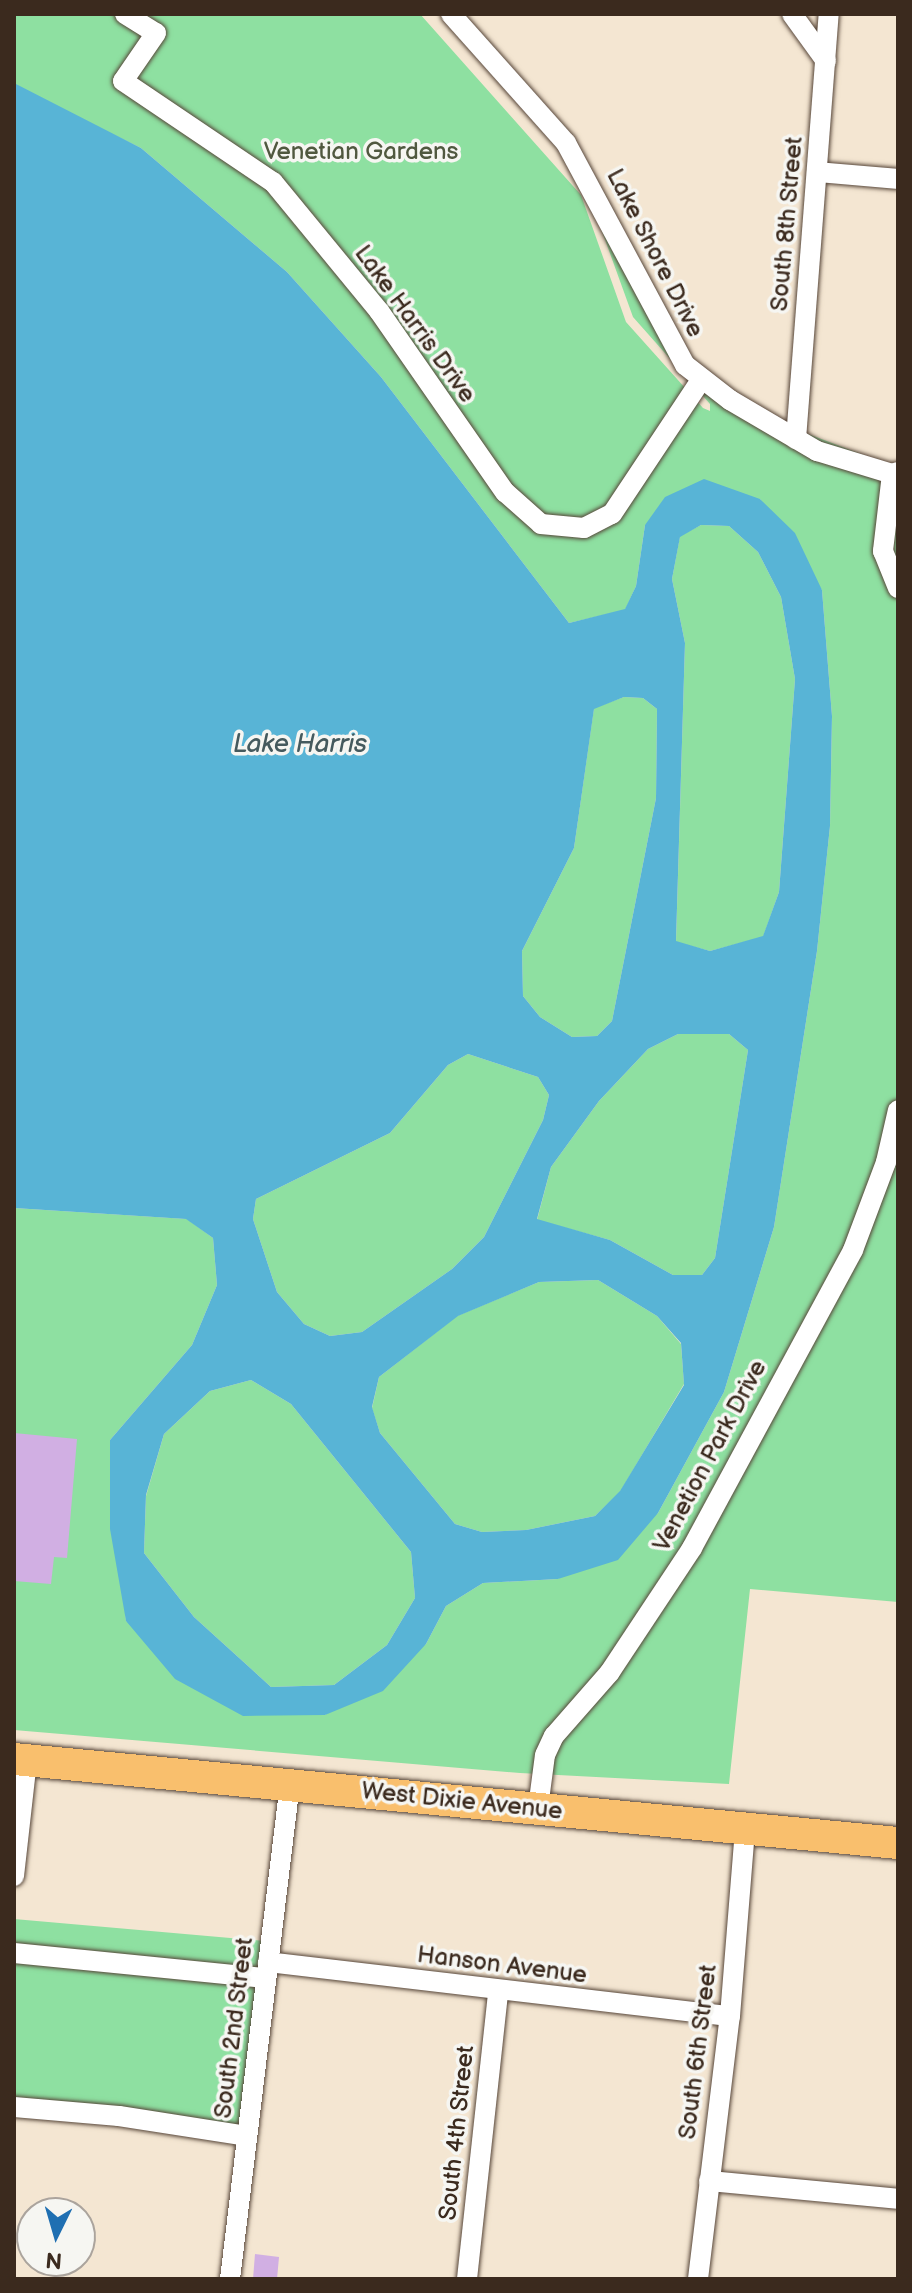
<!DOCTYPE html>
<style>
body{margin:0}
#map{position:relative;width:912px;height:2293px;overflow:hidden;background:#f4e6d2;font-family:"Balsamiq Sans",sans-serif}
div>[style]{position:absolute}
.green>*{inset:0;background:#8ee0a1}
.water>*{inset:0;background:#58b4d6}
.building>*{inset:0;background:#d1afe3}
.roads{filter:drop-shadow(0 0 2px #574639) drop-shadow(0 0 2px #574639)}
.street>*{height:20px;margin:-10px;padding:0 10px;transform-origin:10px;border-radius:10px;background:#fff}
.primary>*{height:32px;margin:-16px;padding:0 16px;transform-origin:16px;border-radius:16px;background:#f9bf6d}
span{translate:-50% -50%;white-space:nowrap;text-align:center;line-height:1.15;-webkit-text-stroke:7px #f6f6f2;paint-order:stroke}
.park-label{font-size:24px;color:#50583f}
.street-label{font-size:24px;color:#3b2a1e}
.water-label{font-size:26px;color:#455a5e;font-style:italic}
.frame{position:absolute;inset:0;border:16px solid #3b2a1e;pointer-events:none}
.north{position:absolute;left:16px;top:2197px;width:80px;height:80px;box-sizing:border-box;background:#f6f6f2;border:2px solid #aba49d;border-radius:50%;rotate:185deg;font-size:22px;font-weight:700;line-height:32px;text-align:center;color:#3b2a1e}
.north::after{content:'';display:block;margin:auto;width:28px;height:36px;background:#1f6fb2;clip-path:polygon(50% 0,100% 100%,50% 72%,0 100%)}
</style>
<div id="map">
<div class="green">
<i style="clip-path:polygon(14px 14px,420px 14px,581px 195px,626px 322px,703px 408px,710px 411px,710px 404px,633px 317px,591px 201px,695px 369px,745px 410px,898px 468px,898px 1602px,750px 1589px,729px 1784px,520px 1773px,14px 1730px,14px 1208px,187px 1219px,213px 1238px,217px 1285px,192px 1345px,110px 1440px,126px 1621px,325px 1715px,426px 1644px,446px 1606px,483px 1583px,558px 1579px,658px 1513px,724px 1392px,774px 1227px,817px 951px,830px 826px,832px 716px,822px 590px,760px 499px,645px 525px,636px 586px,625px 610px,569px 623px,381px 377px,287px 272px,141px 148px,14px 86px)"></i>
<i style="clip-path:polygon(701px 525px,729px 526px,758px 552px,781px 597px,795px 679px,779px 892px,763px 937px,710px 951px,676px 942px,685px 643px,672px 579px,680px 536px)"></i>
<i style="clip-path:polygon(624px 697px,643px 698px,657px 709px,656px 798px,612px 1021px,597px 1036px,572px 1037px,540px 1017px,523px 996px,522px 951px,574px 848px,594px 708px)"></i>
<i style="clip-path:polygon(678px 1034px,729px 1034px,748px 1050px,715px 1258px,702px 1275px,673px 1275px,610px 1240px,537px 1220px,551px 1167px,599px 1101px,648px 1049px)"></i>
<i style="clip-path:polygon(468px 1054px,538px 1077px,549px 1095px,543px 1120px,484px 1237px,452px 1269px,362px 1332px,330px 1336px,304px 1324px,277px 1292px,253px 1219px,256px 1199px,390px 1133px,448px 1065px)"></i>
<i style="clip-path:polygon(598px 1280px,657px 1316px,681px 1344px,684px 1384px,620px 1492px,595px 1516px,526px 1530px,482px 1532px,455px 1524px,380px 1433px,372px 1408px,379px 1377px,457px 1316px,539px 1282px)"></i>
<i style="clip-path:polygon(251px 1380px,291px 1404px,411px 1552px,415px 1598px,387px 1645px,334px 1685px,271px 1687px,194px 1617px,144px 1553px,146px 1496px,164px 1434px,210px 1391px)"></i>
<i style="clip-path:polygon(14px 1919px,265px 1941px,247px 2135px,14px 2112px)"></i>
</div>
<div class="water">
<i style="clip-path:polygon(evenodd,14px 83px,141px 148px,287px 272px,381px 377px,569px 623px,625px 609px,636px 586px,645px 525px,665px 497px,704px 479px,760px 499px,795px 533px,822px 590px,832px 716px,830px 826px,817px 951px,774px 1227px,724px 1392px,658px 1513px,618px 1560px,558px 1579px,483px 1583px,446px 1606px,426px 1644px,383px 1691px,325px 1715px,243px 1716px,175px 1679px,126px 1621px,110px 1529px,110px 1440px,192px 1345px,217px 1285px,213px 1238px,186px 1219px,14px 1208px,14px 83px,701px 525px,729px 526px,758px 552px,781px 597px,795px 679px,779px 892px,763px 936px,710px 951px,676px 941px,685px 643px,672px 579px,680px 537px,701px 525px,14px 83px,624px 697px,643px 698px,657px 709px,656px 798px,612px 1021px,597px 1036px,572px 1037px,540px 1017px,523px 996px,522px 951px,574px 848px,594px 709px,624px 697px,14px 83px,678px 1034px,729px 1034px,748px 1050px,715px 1258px,702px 1275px,673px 1275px,610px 1240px,537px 1219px,551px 1167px,599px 1101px,648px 1049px,678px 1034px,14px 83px,468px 1054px,538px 1077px,549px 1095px,543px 1120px,484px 1237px,452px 1269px,362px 1332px,330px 1336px,304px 1324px,277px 1292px,253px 1219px,256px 1199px,390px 1133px,448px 1065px,468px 1054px,14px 83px,598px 1280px,657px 1316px,681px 1343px,684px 1385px,620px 1491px,595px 1516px,526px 1530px,482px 1532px,455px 1524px,380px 1433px,372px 1407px,379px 1377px,458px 1316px,539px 1282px,598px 1280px,14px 83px,251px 1380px,291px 1404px,411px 1552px,415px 1598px,387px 1645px,334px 1685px,271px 1687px,194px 1617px,144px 1553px,146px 1495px,164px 1434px,210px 1391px,251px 1380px)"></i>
</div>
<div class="building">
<i style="clip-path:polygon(14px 1433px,77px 1439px,67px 1558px,54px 1557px,51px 1584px,14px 1581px)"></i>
<i style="clip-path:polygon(255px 2254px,279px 2257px,277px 2279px,253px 2279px)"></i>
</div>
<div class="roads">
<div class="street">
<i style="left:125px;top:14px;width:36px;rotate:32deg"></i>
<i style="left:156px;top:33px;width:58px;rotate:124.5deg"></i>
<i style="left:123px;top:81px;width:181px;rotate:34deg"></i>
<i style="left:273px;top:182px;width:167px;rotate:50.6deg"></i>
<i style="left:379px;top:311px;width:221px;rotate:55.2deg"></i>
<i style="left:505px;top:492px;width:48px;rotate:41.6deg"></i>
<i style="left:541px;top:524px;width:43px;rotate:5.3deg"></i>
<i style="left:584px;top:528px;width:31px;rotate:-27deg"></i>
<i style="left:612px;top:514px;width:161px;rotate:-56.4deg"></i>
<i style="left:451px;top:14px;width:173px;rotate:48.3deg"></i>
<i style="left:566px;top:143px;width:252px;rotate:61.8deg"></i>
<i style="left:685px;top:365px;width:57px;rotate:37.9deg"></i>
<i style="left:730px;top:400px;width:101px;rotate:30.4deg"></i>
<i style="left:817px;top:451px;width:78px;rotate:17deg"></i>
<i style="left:892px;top:474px;width:10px;rotate:53deg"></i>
<i style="left:792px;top:14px;width:58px;rotate:54.1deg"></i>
<i style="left:817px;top:172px;width:81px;rotate:4.9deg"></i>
<i style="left:796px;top:439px;width:426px;rotate:-85.6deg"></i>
<i style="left:898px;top:472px;width:6px;rotate:162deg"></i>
<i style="left:892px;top:474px;width:78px;rotate:96.7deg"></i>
<i style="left:883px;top:551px;width:40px;rotate:68deg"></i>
<i style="left:538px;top:1808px;width:53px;rotate:-82.5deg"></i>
<i style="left:545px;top:1755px;width:21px;rotate:-65deg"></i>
<i style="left:554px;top:1736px;width:85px;rotate:-48.8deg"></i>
<i style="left:610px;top:1672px;width:149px;rotate:-56.5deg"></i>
<i style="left:692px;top:1548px;width:339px;rotate:-61.6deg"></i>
<i style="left:853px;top:1250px;width:94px;rotate:-69.4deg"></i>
<i style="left:886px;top:1162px;width:53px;rotate:-77deg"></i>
<i style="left:14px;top:1876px;width:117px;rotate:-83.6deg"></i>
<i style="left:14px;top:1953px;width:253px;rotate:5.7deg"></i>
<i style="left:268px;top:1962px;width:465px;rotate:6.7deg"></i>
<i style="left:14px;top:2107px;width:105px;rotate:4.9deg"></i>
<i style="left:119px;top:2116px;width:129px;rotate:8.9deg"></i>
<i style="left:709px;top:2181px;width:190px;rotate:5.4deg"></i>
<i style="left:230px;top:2279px;width:500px;rotate:-83.1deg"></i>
<i style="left:467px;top:2279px;width:289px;rotate:-83.8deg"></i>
<i style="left:698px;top:2279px;width:265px;rotate:-83.1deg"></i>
<i style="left:730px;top:2016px;width:187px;rotate:-85.4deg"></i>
</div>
<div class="primary">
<i style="left:14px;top:1759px;width:888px;rotate:5.43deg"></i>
</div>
</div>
<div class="park-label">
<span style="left:361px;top:152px">Venetian Gardens</span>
</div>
<div class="street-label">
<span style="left:787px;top:224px;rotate:-85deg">South 8th Street</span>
<span style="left:655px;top:253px;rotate:63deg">Lake Shore Drive</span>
<span style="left:415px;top:324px;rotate:54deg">Lake Harris Drive</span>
<span style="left:710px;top:1456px;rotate:-62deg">Venetion Park Drive</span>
<span style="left:462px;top:1801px;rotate:6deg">West Dixie Avenue</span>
<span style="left:502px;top:1965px;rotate:7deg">Hanson Avenue</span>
<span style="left:234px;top:2028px;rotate:-83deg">South 2nd Street</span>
<span style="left:698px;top:2052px;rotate:-83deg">South 6th Street</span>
<span style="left:457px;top:2133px;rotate:-84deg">South 4th Street</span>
</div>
<div class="water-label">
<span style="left:300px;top:745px">Lake Harris</span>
</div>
<div class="frame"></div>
<div class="north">N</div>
</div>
